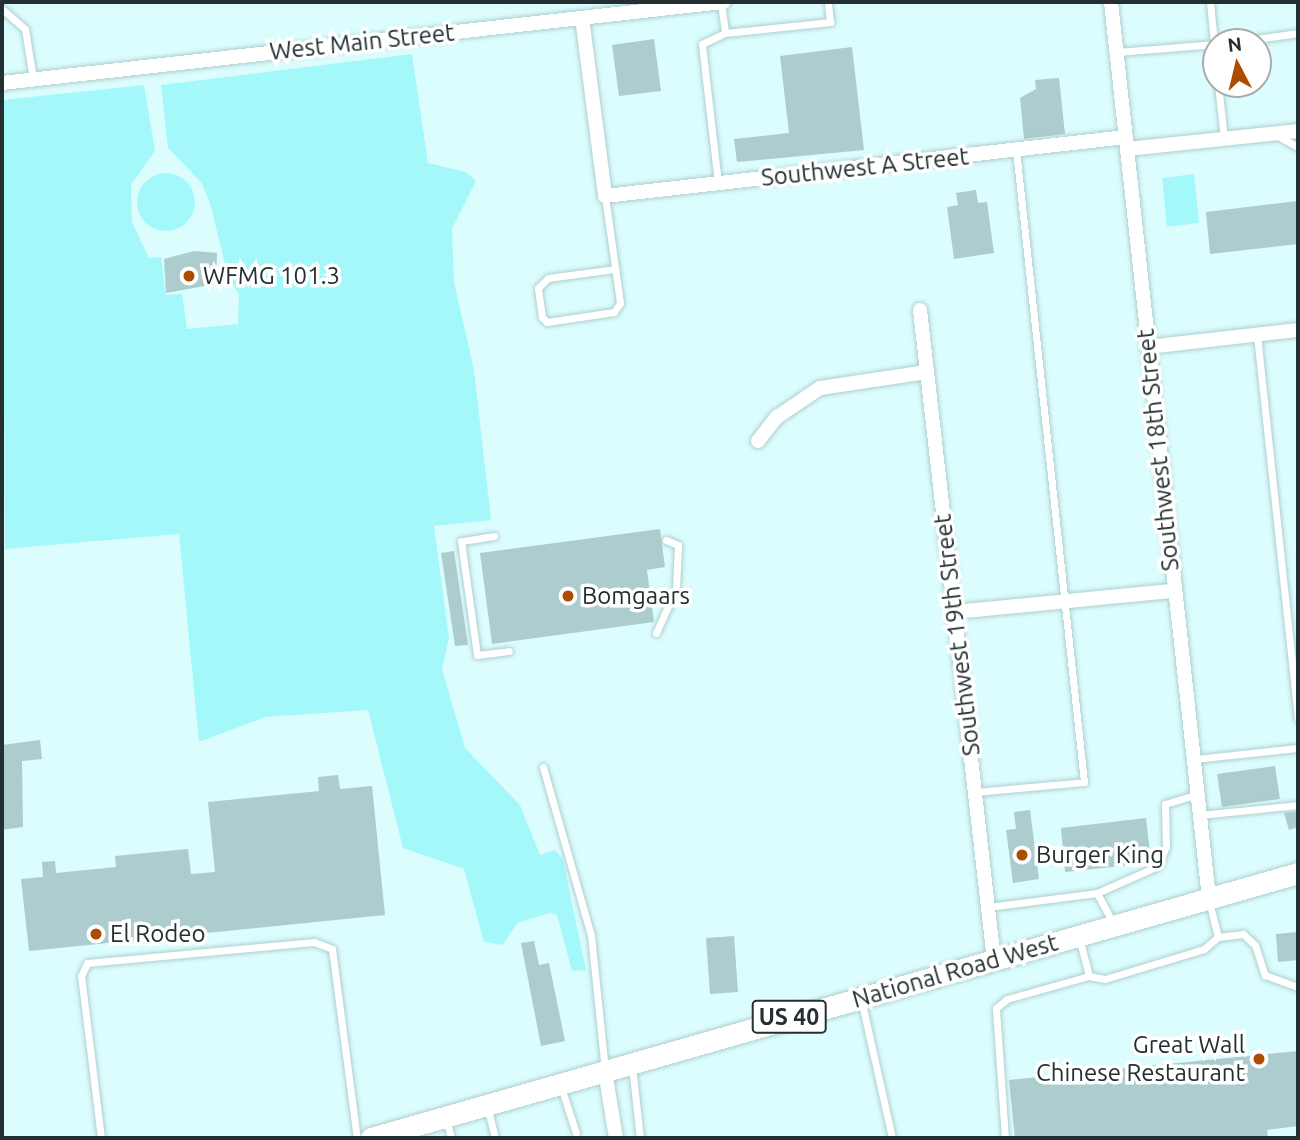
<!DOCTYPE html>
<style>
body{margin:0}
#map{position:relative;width:1300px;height:1140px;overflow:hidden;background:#dcfdfe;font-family:Ubuntu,sans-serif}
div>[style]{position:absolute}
.green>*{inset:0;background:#a4f8fa}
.round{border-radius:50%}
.building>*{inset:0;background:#accccd}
.roads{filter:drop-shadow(0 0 2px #afcfd0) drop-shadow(0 0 2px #afcfd0)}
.service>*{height:7px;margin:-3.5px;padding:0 3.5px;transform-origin:3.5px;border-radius:3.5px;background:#fff}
.minor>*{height:14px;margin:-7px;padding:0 7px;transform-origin:7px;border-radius:7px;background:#fff}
.primary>*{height:21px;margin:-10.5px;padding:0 10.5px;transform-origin:10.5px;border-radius:10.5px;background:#fff}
.dots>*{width:19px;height:19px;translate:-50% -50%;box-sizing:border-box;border:4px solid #fff;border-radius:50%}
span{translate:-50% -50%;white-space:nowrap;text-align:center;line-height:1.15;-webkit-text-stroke:7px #fff;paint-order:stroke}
.shield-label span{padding:2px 5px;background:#fff;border:2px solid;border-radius:5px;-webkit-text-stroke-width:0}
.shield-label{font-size:23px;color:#232f30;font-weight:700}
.street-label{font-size:24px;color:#232f30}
.poi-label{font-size:24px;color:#232f30}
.left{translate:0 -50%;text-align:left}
.right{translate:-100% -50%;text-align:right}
.frame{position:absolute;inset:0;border:4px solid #232f30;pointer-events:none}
.north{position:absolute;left:1202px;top:28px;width:70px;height:70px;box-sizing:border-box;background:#fff;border:2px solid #a7acac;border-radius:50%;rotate:353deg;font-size:19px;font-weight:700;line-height:28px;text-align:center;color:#232f30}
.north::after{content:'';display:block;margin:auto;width:24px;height:32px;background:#ac4c00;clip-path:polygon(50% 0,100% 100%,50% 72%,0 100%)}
</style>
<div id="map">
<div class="green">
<i style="clip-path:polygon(412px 54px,428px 163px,466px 172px,476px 181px,452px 229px,454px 282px,474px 370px,491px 520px,434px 526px,449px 638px,442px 669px,465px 748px,520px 805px,540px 855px,555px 850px,563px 860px,586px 970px,572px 971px,557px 915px,549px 913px,517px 923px,503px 945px,484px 942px,464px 869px,403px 848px,368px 710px,265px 717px,199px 742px,179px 534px,5px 549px,2px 100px,144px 85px,155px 151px,131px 185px,132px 222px,149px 258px,161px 257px,166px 295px,182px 294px,187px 329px,238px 324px,239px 294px,229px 280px,210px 203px,201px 182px,168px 148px,161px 85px)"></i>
<i class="round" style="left:137px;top:173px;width:58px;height:58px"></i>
<i style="clip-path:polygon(1194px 174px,1199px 223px,1167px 227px,1162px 178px)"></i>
</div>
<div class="building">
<i style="clip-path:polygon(654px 39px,661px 91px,619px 96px,612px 45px)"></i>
<i style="clip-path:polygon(852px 47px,864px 150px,737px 162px,734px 139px,789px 133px,780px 56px)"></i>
<i style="clip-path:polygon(1059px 78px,1065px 134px,1024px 139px,1020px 98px,1036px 89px,1035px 80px)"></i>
<i style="clip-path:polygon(976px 190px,978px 203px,987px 202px,994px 253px,954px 259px,947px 207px,958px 205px,956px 193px)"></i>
<i style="clip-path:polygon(1298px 201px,1298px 244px,1210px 254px,1206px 212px)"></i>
<i style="clip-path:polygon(194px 251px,217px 253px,216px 284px,166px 293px,164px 259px)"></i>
<i style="clip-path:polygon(660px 529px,665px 567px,647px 570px,654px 622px,492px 644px,480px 553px)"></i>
<i style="clip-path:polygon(454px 551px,468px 645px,455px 646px,441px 553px)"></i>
<i style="clip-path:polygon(40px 740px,42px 759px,22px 761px,23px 827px,2px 830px,2px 745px)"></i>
<i style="clip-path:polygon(1275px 766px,1280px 799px,1222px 807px,1217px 774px)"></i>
<i style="clip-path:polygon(338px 775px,340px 789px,372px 786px,385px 915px,29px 951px,21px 879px,43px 877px,42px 862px,55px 861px,56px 873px,116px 867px,115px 856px,188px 849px,191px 874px,215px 872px,208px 802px,319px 791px,318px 777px)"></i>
<i style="clip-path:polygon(1030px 810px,1039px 879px,1013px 883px,1006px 830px,1016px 829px,1014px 812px)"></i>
<i style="clip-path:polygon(1298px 811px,1298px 827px,1289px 830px,1284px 813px)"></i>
<i style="clip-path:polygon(1146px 818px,1151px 863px,1065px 872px,1061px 828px)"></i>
<i style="clip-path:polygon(1298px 932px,1298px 960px,1278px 962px,1276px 934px)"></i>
<i style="clip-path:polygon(734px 936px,738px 992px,710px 994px,706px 938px)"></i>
<i style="clip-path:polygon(534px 941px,539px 965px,549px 963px,565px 1041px,541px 1046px,521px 943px)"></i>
<i style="clip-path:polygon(1298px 1051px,1298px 1126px,1267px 1130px,1268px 1138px,1015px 1138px,1009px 1080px)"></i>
</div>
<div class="roads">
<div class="service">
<i style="left:1210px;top:2px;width:61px;rotate:84.4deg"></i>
<i style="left:721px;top:3px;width:30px;rotate:82deg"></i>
<i style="left:725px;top:33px;width:106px;rotate:-6deg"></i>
<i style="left:830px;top:22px;width:20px;rotate:-96deg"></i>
<i style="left:2px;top:9px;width:30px;rotate:41deg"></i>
<i style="left:25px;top:29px;width:51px;rotate:80.9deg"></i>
<i style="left:1235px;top:42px;width:64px;rotate:-8.1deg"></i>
<i style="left:1117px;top:52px;width:99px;rotate:-4.6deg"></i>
<i style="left:1218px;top:84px;width:55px;rotate:83.8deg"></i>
<i style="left:1278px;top:136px;width:23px;rotate:29deg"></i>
<i style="left:718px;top:183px;width:140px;rotate:-96.6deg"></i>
<i style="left:702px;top:44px;width:25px;rotate:-26deg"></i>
<i style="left:605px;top:196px;width:108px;rotate:82deg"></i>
<i style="left:620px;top:303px;width:11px;rotate:124deg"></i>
<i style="left:614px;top:312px;width:68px;rotate:171.5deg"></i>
<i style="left:547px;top:322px;width:7px;rotate:-135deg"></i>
<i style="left:542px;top:317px;width:29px;rotate:-98deg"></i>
<i style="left:538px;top:288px;width:14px;rotate:-45deg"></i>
<i style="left:548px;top:278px;width:68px;rotate:-7.7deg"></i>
<i style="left:1257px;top:335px;width:386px;rotate:83.9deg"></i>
<i style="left:494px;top:536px;width:33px;rotate:171deg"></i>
<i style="left:461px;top:541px;width:115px;rotate:82deg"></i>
<i style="left:477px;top:655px;width:32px;rotate:-7deg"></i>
<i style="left:656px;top:633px;width:48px;rotate:-65.6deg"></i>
<i style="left:676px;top:589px;width:44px;rotate:-87.4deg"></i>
<i style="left:678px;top:545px;width:13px;rotate:-157deg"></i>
<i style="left:1195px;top:759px;width:104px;rotate:-6.1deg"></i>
<i style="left:543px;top:767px;width:175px;rotate:74.1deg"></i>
<i style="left:591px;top:935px;width:136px;rotate:84.1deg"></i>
<i style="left:975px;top:792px;width:109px;rotate:-5.2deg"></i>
<i style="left:1084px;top:782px;width:636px;rotate:-96.14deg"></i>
<i style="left:1200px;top:815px;width:99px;rotate:-5.8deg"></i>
<i style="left:1097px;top:893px;width:67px;rotate:-23.9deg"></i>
<i style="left:1158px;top:866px;width:22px;rotate:-68deg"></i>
<i style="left:1166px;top:846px;width:42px;rotate:-91.4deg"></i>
<i style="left:1165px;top:804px;width:34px;rotate:-17deg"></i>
<i style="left:1209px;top:901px;width:37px;rotate:76deg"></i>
<i style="left:1218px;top:937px;width:25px;rotate:-7deg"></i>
<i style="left:1243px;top:934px;width:16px;rotate:43deg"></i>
<i style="left:1255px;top:945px;width:32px;rotate:72deg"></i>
<i style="left:1265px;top:975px;width:35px;rotate:20deg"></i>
<i style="left:988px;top:907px;width:110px;rotate:-7.3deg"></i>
<i style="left:1097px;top:893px;width:34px;rotate:62deg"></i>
<i style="left:1089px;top:976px;width:16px;rotate:11deg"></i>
<i style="left:1105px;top:979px;width:103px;rotate:-16.9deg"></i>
<i style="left:1204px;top:949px;width:18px;rotate:-41deg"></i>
<i style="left:861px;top:999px;width:142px;rotate:77.4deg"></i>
<i style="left:632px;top:1066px;width:72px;rotate:83.7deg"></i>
<i style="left:561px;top:1087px;width:48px;rotate:71.9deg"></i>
<i style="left:487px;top:1106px;width:33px;rotate:76deg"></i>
<i style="left:446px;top:1119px;width:20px;rotate:75deg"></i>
<i style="left:101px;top:1138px;width:163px;rotate:-97deg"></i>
<i style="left:81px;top:976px;width:14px;rotate:-65deg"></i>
<i style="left:87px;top:963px;width:228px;rotate:-5.3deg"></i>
<i style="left:314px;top:942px;width:19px;rotate:21deg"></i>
<i style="left:332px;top:949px;width:191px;rotate:82.5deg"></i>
<i style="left:1005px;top:1138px;width:130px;rotate:-94deg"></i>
<i style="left:996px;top:1008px;width:14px;rotate:-39deg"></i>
<i style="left:1007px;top:999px;width:85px;rotate:-15.7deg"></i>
<i style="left:1089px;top:976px;width:40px;rotate:-104.4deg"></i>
</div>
<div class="minor">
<i style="left:1111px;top:2px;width:901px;rotate:83.76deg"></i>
<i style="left:582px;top:18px;width:179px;rotate:82.6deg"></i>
<i style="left:605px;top:196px;width:524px;rotate:-6.46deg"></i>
<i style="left:2px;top:83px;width:726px;rotate:-6.41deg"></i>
<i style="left:1127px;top:149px;width:172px;rotate:-6deg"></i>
<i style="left:920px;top:310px;width:654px;rotate:83.51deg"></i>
<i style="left:1148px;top:347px;width:151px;rotate:-6.5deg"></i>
<i style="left:758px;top:441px;width:31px;rotate:-52deg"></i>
<i style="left:777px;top:417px;width:52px;rotate:-34deg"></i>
<i style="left:820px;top:388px;width:108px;rotate:-8.5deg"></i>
<i style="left:954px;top:612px;width:219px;rotate:-5.5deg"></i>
<i style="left:605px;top:1071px;width:68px;rotate:80.7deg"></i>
</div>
<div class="primary">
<i style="left:371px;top:1138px;width:964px;rotate:-15.95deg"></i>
</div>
</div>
<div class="dots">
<i style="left:189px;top:276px;background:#ac4c00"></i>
<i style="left:568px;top:596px;background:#ac4c00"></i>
<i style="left:1022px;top:855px;background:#ac4c00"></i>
<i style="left:96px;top:934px;background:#ac4c00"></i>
<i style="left:1259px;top:1059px;background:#ac4c00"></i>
</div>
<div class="shield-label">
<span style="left:789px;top:1017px">US 40</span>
</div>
<div class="street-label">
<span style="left:362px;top:42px;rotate:-6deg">West Main Street</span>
<span style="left:865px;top:167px;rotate:-6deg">Southwest A Street</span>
<span style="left:1158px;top:450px;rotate:-96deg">Southwest 18th Street</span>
<span style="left:957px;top:635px;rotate:-97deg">Southwest 19th Street</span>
<span style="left:955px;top:971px;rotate:-16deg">National Road West</span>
</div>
<div class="poi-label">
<span class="left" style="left:203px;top:276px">WFMG 101.3</span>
<span class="left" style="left:582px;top:596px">Bomgaars</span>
<span class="left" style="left:1036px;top:855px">Burger King</span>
<span class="left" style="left:110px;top:934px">El Rodeo</span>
<span class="right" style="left:1245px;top:1059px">Great Wall<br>Chinese Restaurant</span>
</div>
<div class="frame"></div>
<div class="north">N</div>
</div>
